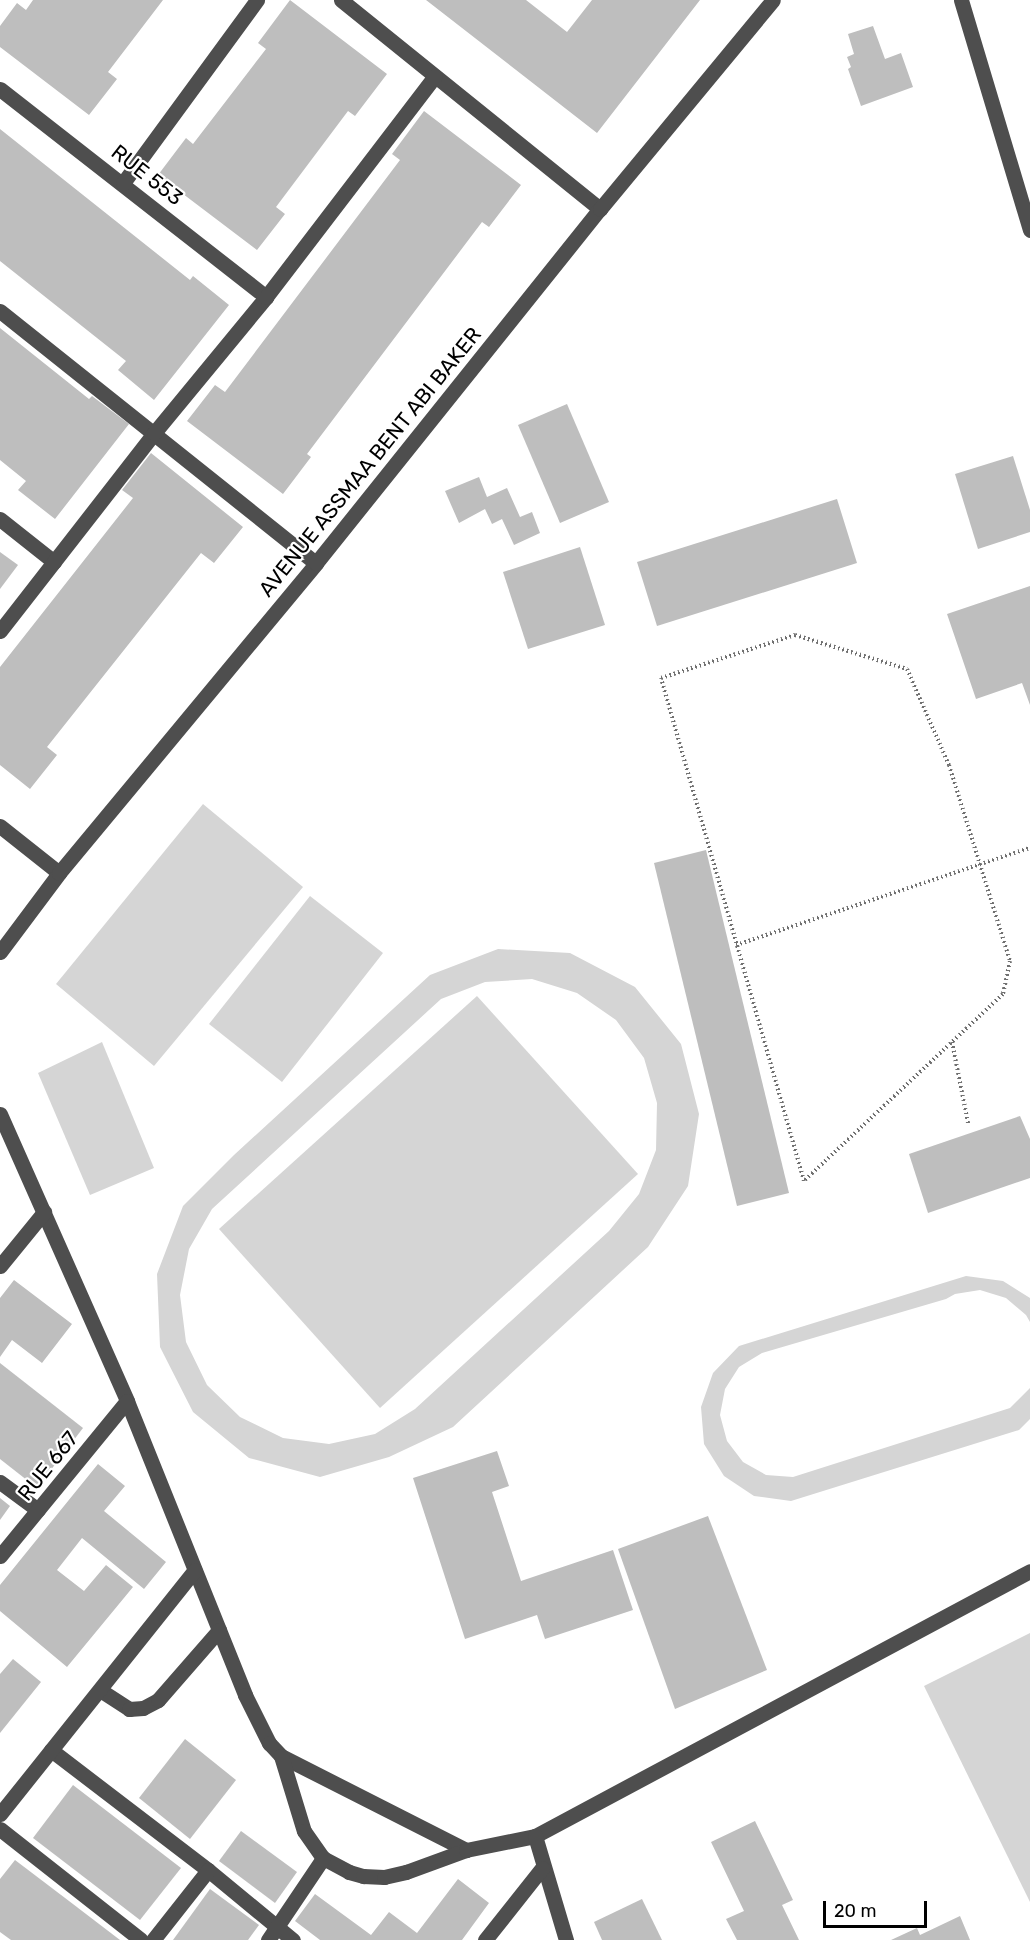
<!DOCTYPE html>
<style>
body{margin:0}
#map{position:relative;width:1030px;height:1940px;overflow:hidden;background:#fff;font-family:Rubik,sans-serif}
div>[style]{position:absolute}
.green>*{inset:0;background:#d5d5d5}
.building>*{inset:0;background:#bebebe}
.path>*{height:4px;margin-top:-2px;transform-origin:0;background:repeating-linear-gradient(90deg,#707070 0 1.5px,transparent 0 4.5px)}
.minor>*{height:15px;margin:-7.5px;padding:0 7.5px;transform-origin:7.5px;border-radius:7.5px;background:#4e4e4e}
span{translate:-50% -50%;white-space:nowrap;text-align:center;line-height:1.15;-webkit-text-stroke:4.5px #fff;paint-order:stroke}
.street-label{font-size:21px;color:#000}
.scale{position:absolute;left:823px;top:1901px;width:104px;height:27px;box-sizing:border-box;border:3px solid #000;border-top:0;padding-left:8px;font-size:18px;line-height:21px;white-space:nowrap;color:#000;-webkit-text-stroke:4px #fff;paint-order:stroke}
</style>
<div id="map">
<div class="green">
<i style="clip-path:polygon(203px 804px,303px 887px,154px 1066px,56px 984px)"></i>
<i style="clip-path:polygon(310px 896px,383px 953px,282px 1082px,209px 1024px)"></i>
<i style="clip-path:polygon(evenodd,498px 949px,570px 953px,635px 987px,681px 1044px,699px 1114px,688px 1186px,648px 1247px,453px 1427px,389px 1457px,320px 1477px,249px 1458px,193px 1412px,160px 1347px,157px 1274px,183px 1206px,234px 1155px,430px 975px,498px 949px,532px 979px,577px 993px,616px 1020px,644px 1058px,657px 1103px,656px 1150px,639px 1194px,609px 1231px,415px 1409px,375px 1434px,329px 1444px,283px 1438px,240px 1417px,207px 1385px,186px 1342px,180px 1295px,189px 1249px,212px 1209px,441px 999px,485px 982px,532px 979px)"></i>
<i style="clip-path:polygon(477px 996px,638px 1174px,380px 1408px,219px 1229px)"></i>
<i style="clip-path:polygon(102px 1042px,154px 1168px,90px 1195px,38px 1073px)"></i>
<i style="clip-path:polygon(966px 1276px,1003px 1281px,1030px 1298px,1030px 1322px,1026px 1315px,1006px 1298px,980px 1290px,955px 1294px,946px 1299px,762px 1353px,739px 1367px,725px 1389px,720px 1415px,727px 1441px,743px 1462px,766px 1475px,793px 1477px,1010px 1408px,1030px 1388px,1030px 1419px,1019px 1430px,791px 1501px,754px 1496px,724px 1476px,704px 1444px,701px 1407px,713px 1373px,739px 1346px)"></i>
<i style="clip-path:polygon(1030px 1633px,1030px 1902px,924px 1686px)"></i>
</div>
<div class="building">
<i style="clip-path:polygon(33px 0,163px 0,108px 72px,117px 79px,89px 115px,0 47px,0 26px,17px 3px,26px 10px)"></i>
<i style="clip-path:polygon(290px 0,387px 74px,355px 116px,348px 111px,276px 207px,285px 214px,257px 250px,158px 175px,186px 138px,193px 144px,266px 49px,258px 43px)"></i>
<i style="clip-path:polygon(426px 0,526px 0,567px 32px,592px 0,700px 0,597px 133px)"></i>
<i style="clip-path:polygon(873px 26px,885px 59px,901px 53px,913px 87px,861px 106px,848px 69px,851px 67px,847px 57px,854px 54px,848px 34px)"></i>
<i style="clip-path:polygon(424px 111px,521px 185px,489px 227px,482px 222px,307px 454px,311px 457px,283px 494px,187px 421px,215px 385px,225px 392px,400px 160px,392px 154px)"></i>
<i style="clip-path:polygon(0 129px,190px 280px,193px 276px,229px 305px,154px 400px,118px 370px,126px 361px,0 261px)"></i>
<i style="clip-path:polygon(0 328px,89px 399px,92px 396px,129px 424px,55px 519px,18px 490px,26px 481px,0 460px)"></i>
<i style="clip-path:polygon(567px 404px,609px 502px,560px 523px,518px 425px)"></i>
<i style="clip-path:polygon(151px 453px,243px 527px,214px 563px,201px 553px,47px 747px,57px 755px,30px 789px,0 765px,0 667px,133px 498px,122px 490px)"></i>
<i style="clip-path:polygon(1013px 456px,1030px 510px,1030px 532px,978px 549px,955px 474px)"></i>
<i style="clip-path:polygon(479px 477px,487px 497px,507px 488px,520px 517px,532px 512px,540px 533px,514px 545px,502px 519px,492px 524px,485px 509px,459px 523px,445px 491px)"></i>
<i style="clip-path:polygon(837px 499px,857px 563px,657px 626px,637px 562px)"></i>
<i style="clip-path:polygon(580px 547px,605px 625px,528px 649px,503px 572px)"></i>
<i style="clip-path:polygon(0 552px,18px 565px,0 589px)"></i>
<i style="clip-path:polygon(1030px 586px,1030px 705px,1022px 683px,976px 699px,947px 614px)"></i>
<i style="clip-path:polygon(706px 850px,789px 1193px,737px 1206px,654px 863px)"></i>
<i style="clip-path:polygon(1020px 1116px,1030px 1139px,1030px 1178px,928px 1213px,909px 1154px)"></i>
<i style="clip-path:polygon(14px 1280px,72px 1324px,42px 1363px,12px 1340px,0 1357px,0 1298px)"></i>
<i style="clip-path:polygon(0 1363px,83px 1428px,37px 1488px,0 1459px)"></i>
<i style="clip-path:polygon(497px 1451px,509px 1486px,492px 1492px,521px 1581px,613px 1550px,633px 1610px,545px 1639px,537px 1615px,465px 1639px,413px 1478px)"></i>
<i style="clip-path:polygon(98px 1464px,125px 1486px,104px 1511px,166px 1562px,144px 1589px,82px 1538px,57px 1570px,84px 1591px,106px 1565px,133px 1587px,67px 1667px,0 1611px,0 1585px)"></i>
<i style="clip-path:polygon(0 1498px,10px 1506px,0 1520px)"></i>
<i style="clip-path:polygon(708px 1516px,767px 1670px,675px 1709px,618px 1549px)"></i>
<i style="clip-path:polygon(13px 1659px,41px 1682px,0 1733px,0 1674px)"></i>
<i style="clip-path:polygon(185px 1739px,236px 1780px,190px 1839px,139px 1798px)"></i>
<i style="clip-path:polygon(73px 1785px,181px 1868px,140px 1920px,33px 1838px)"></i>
<i style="clip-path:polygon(755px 1821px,793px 1900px,782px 1905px,799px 1940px,737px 1940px,726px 1919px,744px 1911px,711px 1842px)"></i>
<i style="clip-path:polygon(241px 1831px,297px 1872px,275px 1903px,219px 1861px)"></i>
<i style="clip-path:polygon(15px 1860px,69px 1901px,120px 1940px,11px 1940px,0 1932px,0 1879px)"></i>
<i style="clip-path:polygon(458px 1879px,489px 1903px,462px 1940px,320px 1940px,295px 1921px,315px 1894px,371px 1935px,389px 1912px,417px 1933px)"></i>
<i style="clip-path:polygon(210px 1889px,259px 1925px,248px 1940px,173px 1940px)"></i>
<i style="clip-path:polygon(642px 1899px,662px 1940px,602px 1940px,594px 1922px)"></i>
<i style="clip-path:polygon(960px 1916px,970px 1940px,891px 1940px,917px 1928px,920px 1935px)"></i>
</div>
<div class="path">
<i style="left:795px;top:635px;width:117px;rotate:16.9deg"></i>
<i style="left:907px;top:669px;width:105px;rotate:66.4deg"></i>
<i style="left:949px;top:765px;width:205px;rotate:72.7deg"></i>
<i style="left:1010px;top:961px;width:34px;rotate:102deg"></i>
<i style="left:1003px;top:994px;width:273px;rotate:136.8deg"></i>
<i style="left:804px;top:1181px;width:523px;rotate:-105.87deg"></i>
<i style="left:661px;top:678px;width:141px;rotate:-17.8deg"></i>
<i style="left:736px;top:945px;width:310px;rotate:-18.3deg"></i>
<i style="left:952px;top:1042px;width:83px;rotate:78.8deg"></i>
</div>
<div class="minor">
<i style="left:341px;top:0;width:333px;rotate:38.9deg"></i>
<i style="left:961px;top:0;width:240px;rotate:73.3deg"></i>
<i style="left:0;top:89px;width:338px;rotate:38deg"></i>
<i style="left:123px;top:183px;width:227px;rotate:-53.8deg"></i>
<i style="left:0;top:311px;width:404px;rotate:38.6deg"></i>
<i style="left:0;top:519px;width:69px;rotate:38.5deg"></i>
<i style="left:0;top:631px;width:251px;rotate:-52.1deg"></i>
<i style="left:154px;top:433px;width:176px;rotate:-50.5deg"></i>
<i style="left:266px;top:297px;width:278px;rotate:-52.6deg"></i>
<i style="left:0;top:826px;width:75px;rotate:38.5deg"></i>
<i style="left:0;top:952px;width:99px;rotate:-53.2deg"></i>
<i style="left:59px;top:873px;width:403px;rotate:-50.3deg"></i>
<i style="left:316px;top:563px;width:454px;rotate:-51.3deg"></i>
<i style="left:600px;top:209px;width:271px;rotate:-50.4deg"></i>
<i style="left:0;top:1114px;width:314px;rotate:66.1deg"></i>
<i style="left:127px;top:1401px;width:317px;rotate:68.1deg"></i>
<i style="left:245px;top:1695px;width:54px;rotate:63.4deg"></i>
<i style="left:269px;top:1743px;width:18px;rotate:47deg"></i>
<i style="left:281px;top:1756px;width:208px;rotate:26.9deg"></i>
<i style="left:0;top:1266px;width:70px;rotate:-50.8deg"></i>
<i style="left:0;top:1482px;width:47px;rotate:36.4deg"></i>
<i style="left:0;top:1556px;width:200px;rotate:-50.7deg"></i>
<i style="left:100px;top:1690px;width:35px;rotate:33deg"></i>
<i style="left:129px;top:1709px;width:14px;rotate:-4deg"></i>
<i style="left:143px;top:1708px;width:17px;rotate:-28deg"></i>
<i style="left:158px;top:1700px;width:93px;rotate:-48.9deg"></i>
<i style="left:51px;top:1750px;width:198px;rotate:37.4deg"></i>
<i style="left:208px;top:1870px;width:110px;rotate:39.5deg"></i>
<i style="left:281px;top:1756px;width:78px;rotate:73deg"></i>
<i style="left:304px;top:1831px;width:33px;rotate:55deg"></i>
<i style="left:323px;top:1858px;width:30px;rotate:28deg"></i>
<i style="left:349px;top:1872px;width:15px;rotate:16deg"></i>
<i style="left:363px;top:1876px;width:21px;rotate:3deg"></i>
<i style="left:384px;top:1877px;width:23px;rotate:-13deg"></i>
<i style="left:406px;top:1872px;width:64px;rotate:-20.1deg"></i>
<i style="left:466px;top:1850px;width:70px;rotate:-11.5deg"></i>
<i style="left:535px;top:1836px;width:561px;rotate:-28.16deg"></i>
<i style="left:0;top:1814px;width:312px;rotate:-51.4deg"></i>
<i style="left:0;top:1829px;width:179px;rotate:38.2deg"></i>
<i style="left:535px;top:1836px;width:109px;rotate:73.4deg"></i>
<i style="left:153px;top:1940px;width:89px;rotate:-51.8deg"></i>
<i style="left:268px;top:1940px;width:99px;rotate:-56.1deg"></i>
<i style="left:485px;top:1940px;width:92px;rotate:-51.6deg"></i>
</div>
<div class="street-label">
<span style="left:147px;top:175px;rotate:38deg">RUE 553</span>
<span style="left:370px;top:462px;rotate:-51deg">AVENUE ASSMAA BENT ABI BAKER</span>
<span style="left:48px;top:1466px;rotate:-51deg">RUE 667</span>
</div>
<div class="scale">20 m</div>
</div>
